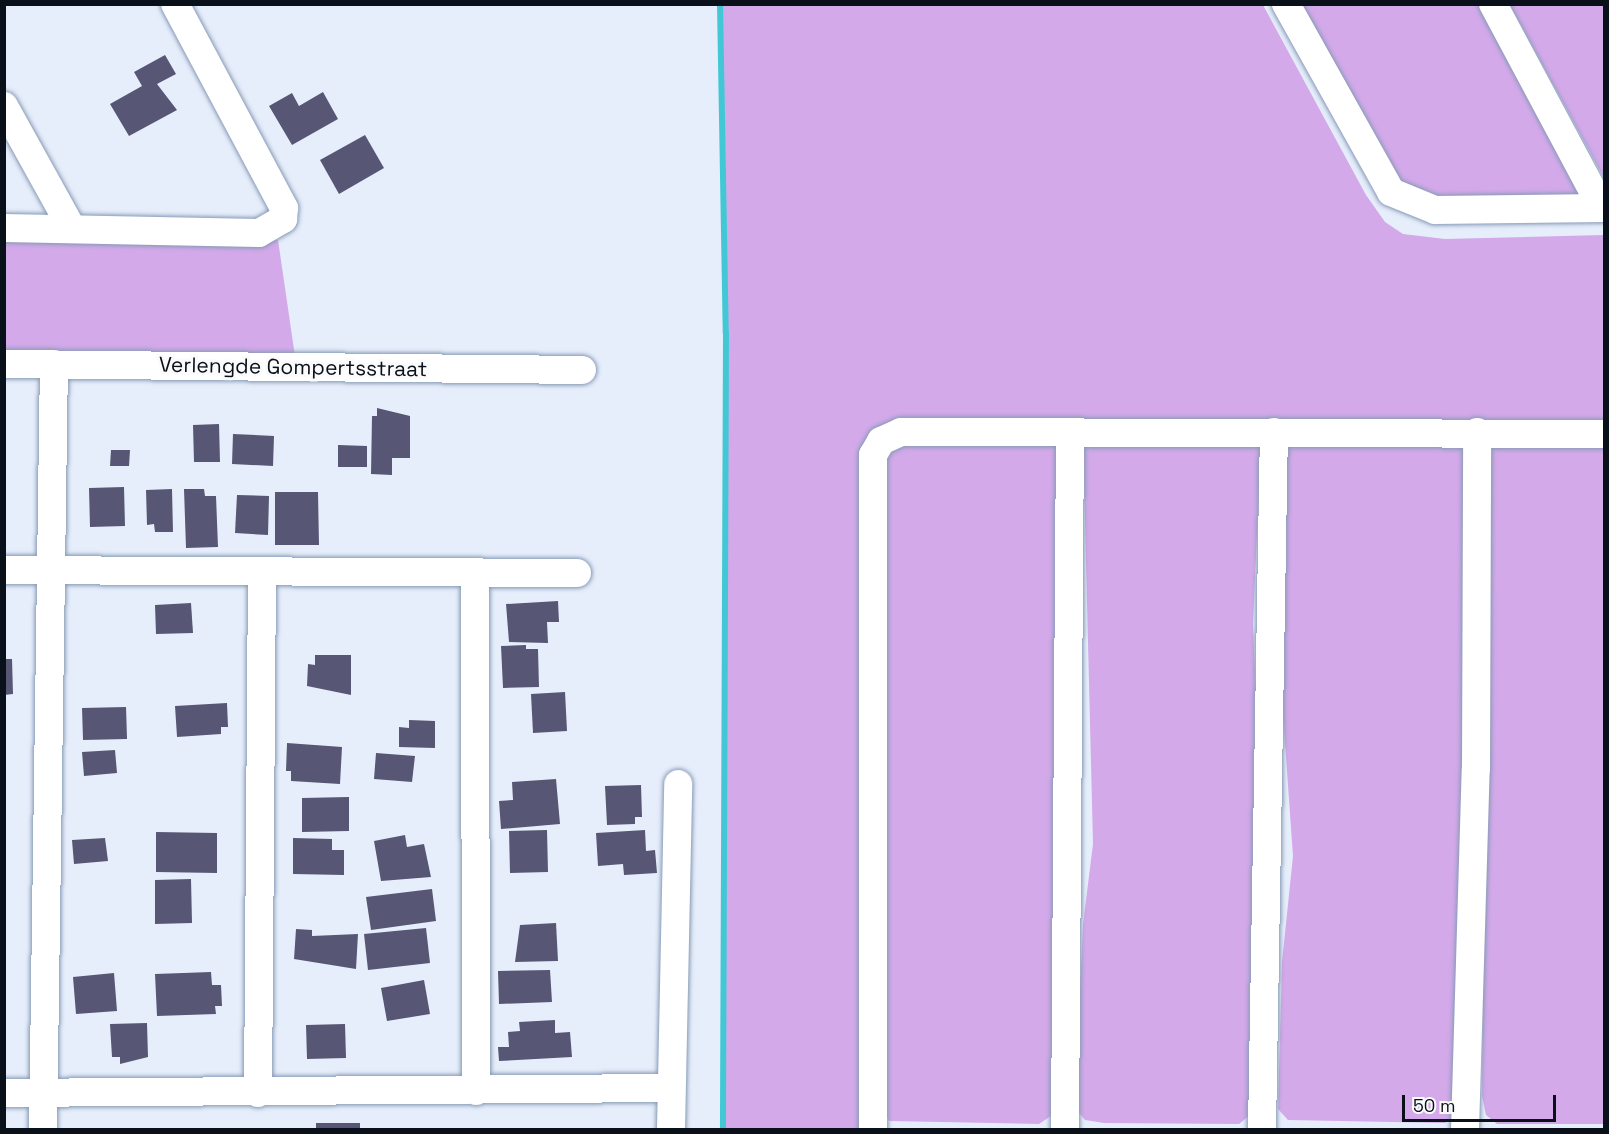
<!DOCTYPE html>
<style>
body{margin:0}
#map{position:relative;width:1609px;height:1134px;overflow:hidden;background:#e6eefb;font-family:"Space Grotesk",sans-serif}
div>[style]{position:absolute}
.green>*{inset:0;background:#d3a9ea}
.stream>*{height:6px;margin:-3px;padding:0 3px;transform-origin:3px;border-radius:3px;background:#42c8d5}
.building>*{inset:0;background:#575674}
.roads{filter:drop-shadow(0 0 2px #879ab7) drop-shadow(0 0 2px #879ab7)}
.minor>*{height:28px;margin:-14px;padding:0 14px;transform-origin:14px;border-radius:14px;background:#fff}
span{translate:-50% -50%;white-space:nowrap;text-align:center;line-height:1.15;-webkit-text-stroke:6px #fbfbfb;paint-order:stroke}
.street-label{font-size:21px;color:#09101a}
.frame{position:absolute;inset:0;border:6px solid #09101a;pointer-events:none}
.scale{position:absolute;left:1402px;top:1095px;width:154px;height:27px;box-sizing:border-box;border:3px solid #09101a;border-top:0;padding-left:8px;font-size:18px;line-height:21px;white-space:nowrap;color:#09101a;-webkit-text-stroke:4px #fbfbfb;paint-order:stroke}
</style>
<div id="map">
<div class="green">
<i style="clip-path:polygon(720px 5px,1263px 5px,1366px 195px,1385px 222px,1403px 234px,1445px 239px,1604px 235px,1604px 423px,872px 437px,864px 1129px,723px 1129px,726px 333px)"></i>
<i style="clip-path:polygon(1286px 5px,1496px 5px,1599px 194px,1424px 220px)"></i>
<i style="clip-path:polygon(1510px 5px,1604px 5px,1604px 178px)"></i>
<i style="clip-path:polygon(5px 240px,278px 240px,297px 370px,5px 368px)"></i>
<i style="clip-path:polygon(902px 441px,1059px 443px,1051px 1116px,1039px 1124px,889px 1121px,882px 1108px,883px 462px)"></i>
<i style="clip-path:polygon(1083px 441px,1261px 445px,1253px 623px,1259px 766px,1250px 1115px,1239px 1124px,1104px 1123px,1085px 1120px,1075px 1108px,1083px 924px,1093px 844px)"></i>
<i style="clip-path:polygon(1292px 442px,1458px 443px,1470px 461px,1456px 1115px,1445px 1123px,1288px 1120px,1278px 1109px,1282px 962px,1293px 856px,1276px 616px,1285px 450px)"></i>
<i style="clip-path:polygon(1604px 443px,1604px 1124px,1497px 1124px,1486px 1115px,1482px 1096px,1487px 456px,1492px 445px)"></i>
</div>
<div class="stream">
<i style="left:720px;top:4px;width:329px;rotate:89deg"></i>
<i style="left:726px;top:333px;width:797px;rotate:90.22deg"></i>
</div>
<div class="building">
<i style="clip-path:polygon(165px 55px,176px 74px,157px 84px,177px 110px,129px 136px,110px 104px,142px 86px,134px 72px)"></i>
<i style="clip-path:polygon(323px 92px,338px 119px,292px 145px,269px 106px,292px 93px,299px 106px)"></i>
<i style="clip-path:polygon(365px 135px,384px 168px,339px 194px,320px 160px)"></i>
<i style="clip-path:polygon(377px 408px,410px 416px,410px 458px,392px 458px,392px 475px,371px 474px,372px 416px,377px 416px)"></i>
<i style="clip-path:polygon(219px 424px,220px 462px,194px 462px,193px 425px)"></i>
<i style="clip-path:polygon(233px 434px,274px 436px,273px 466px,232px 464px)"></i>
<i style="clip-path:polygon(338px 445px,367px 446px,367px 467px,338px 467px)"></i>
<i style="clip-path:polygon(111px 450px,130px 450px,129px 466px,110px 466px)"></i>
<i style="clip-path:polygon(124px 487px,125px 526px,90px 527px,89px 488px)"></i>
<i style="clip-path:polygon(172px 489px,173px 532px,155px 532px,154px 524px,147px 525px,146px 490px)"></i>
<i style="clip-path:polygon(184px 489px,204px 489px,205px 496px,216px 496px,218px 547px,186px 548px)"></i>
<i style="clip-path:polygon(275px 492px,318px 492px,319px 545px,275px 545px)"></i>
<i style="clip-path:polygon(237px 495px,269px 496px,268px 535px,235px 533px)"></i>
<i style="clip-path:polygon(558px 601px,559px 622px,547px 622px,548px 643px,509px 642px,506px 604px)"></i>
<i style="clip-path:polygon(191px 603px,193px 633px,156px 634px,155px 605px)"></i>
<i style="clip-path:polygon(526px 645px,526px 649px,538px 649px,539px 687px,503px 688px,501px 646px)"></i>
<i style="clip-path:polygon(315px 655px,351px 655px,351px 695px,307px 686px,308px 664px,315px 665px)"></i>
<i style="clip-path:polygon(4px 659px,12px 659px,13px 694px,4px 695px)"></i>
<i style="clip-path:polygon(565px 692px,567px 731px,533px 733px,531px 694px)"></i>
<i style="clip-path:polygon(227px 703px,228px 727px,221px 727px,221px 734px,177px 737px,175px 706px)"></i>
<i style="clip-path:polygon(126px 707px,127px 739px,83px 740px,82px 708px)"></i>
<i style="clip-path:polygon(409px 720px,435px 721px,435px 748px,399px 747px,399px 727px,409px 728px)"></i>
<i style="clip-path:polygon(287px 743px,342px 747px,340px 784px,291px 781px,291px 771px,286px 771px)"></i>
<i style="clip-path:polygon(115px 750px,117px 773px,84px 776px,82px 752px)"></i>
<i style="clip-path:polygon(376px 753px,415px 756px,412px 782px,374px 779px)"></i>
<i style="clip-path:polygon(556px 779px,560px 824px,501px 829px,499px 801px,513px 800px,512px 782px)"></i>
<i style="clip-path:polygon(641px 785px,642px 817px,635px 817px,635px 824px,607px 825px,605px 786px)"></i>
<i style="clip-path:polygon(349px 797px,349px 831px,302px 832px,302px 798px)"></i>
<i style="clip-path:polygon(547px 830px,548px 872px,510px 873px,509px 831px)"></i>
<i style="clip-path:polygon(645px 830px,646px 851px,655px 850px,657px 873px,624px 875px,623px 864px,598px 866px,596px 833px)"></i>
<i style="clip-path:polygon(156px 832px,217px 833px,217px 873px,156px 872px)"></i>
<i style="clip-path:polygon(405px 835px,407px 847px,424px 844px,431px 877px,381px 881px,374px 841px)"></i>
<i style="clip-path:polygon(105px 838px,108px 861px,74px 864px,72px 840px)"></i>
<i style="clip-path:polygon(293px 838px,332px 839px,332px 850px,344px 850px,344px 875px,293px 874px)"></i>
<i style="clip-path:polygon(191px 879px,192px 923px,155px 924px,155px 880px)"></i>
<i style="clip-path:polygon(432px 889px,436px 921px,371px 930px,366px 897px)"></i>
<i style="clip-path:polygon(556px 923px,558px 961px,515px 962px,520px 925px)"></i>
<i style="clip-path:polygon(426px 928px,430px 963px,368px 970px,364px 934px)"></i>
<i style="clip-path:polygon(296px 929px,312px 930px,312px 936px,358px 934px,356px 969px,294px 959px)"></i>
<i style="clip-path:polygon(550px 970px,552px 1002px,499px 1004px,498px 971px)"></i>
<i style="clip-path:polygon(211px 972px,212px 985px,221px 985px,222px 1006px,215px 1006px,216px 1014px,157px 1016px,155px 974px)"></i>
<i style="clip-path:polygon(114px 973px,117px 1011px,76px 1014px,73px 977px)"></i>
<i style="clip-path:polygon(424px 980px,430px 1014px,387px 1021px,381px 988px)"></i>
<i style="clip-path:polygon(555px 1020px,555px 1033px,570px 1032px,572px 1057px,499px 1061px,498px 1047px,509px 1047px,508px 1032px,520px 1031px,519px 1022px)"></i>
<i style="clip-path:polygon(147px 1023px,148px 1057px,120px 1064px,120px 1057px,112px 1057px,110px 1024px)"></i>
<i style="clip-path:polygon(345px 1024px,346px 1058px,307px 1059px,306px 1025px)"></i>
<i style="clip-path:polygon(316px 1123px,360px 1123px,360px 1130px,316px 1130px)"></i>
</div>
<div class="roads">
<div class="minor">
<i style="left:1286px;top:4px;width:215px;rotate:60.8deg"></i>
<i style="left:1391px;top:192px;width:48px;rotate:22.2deg"></i>
<i style="left:1435px;top:210px;width:169px;rotate:-0.7deg"></i>
<i style="left:1493px;top:4px;width:231px;rotate:61.9deg"></i>
<i style="left:4px;top:106px;width:138px;rotate:61deg"></i>
<i style="left:4px;top:228px;width:255px;rotate:1.1deg"></i>
<i style="left:259px;top:233px;width:28px;rotate:-30deg"></i>
<i style="left:283px;top:219px;width:11px;rotate:-85deg"></i>
<i style="left:284px;top:208px;width:231px;rotate:-118.1deg"></i>
<i style="left:4px;top:364px;width:578px;rotate:0.59deg"></i>
<i style="left:4px;top:570px;width:573px;rotate:0.3deg"></i>
<i style="left:475px;top:576px;width:515px;rotate:89.89deg"></i>
<i style="left:4px;top:1093px;width:665px;rotate:-0.43deg"></i>
<i style="left:258px;top:1093px;width:518px;rotate:-89.56deg"></i>
<i style="left:43px;top:1130px;width:766px;rotate:-89.18deg"></i>
<i style="left:671px;top:1130px;width:346px;rotate:-88.8deg"></i>
<i style="left:873px;top:1130px;width:675px;rotate:-90deg"></i>
<i style="left:873px;top:455px;width:16px;rotate:-60deg"></i>
<i style="left:881px;top:441px;width:22px;rotate:-24deg"></i>
<i style="left:901px;top:432px;width:703px;rotate:0.16deg"></i>
<i style="left:1065px;top:1130px;width:698px;rotate:-89.59deg"></i>
<i style="left:1262px;top:1130px;width:698px;rotate:-89.02deg"></i>
<i style="left:1465px;top:1130px;width:361px;rotate:-88.3deg"></i>
<i style="left:1476px;top:769px;width:337px;rotate:-89.8deg"></i>
</div>
</div>
<div class="street-label">
<span style="left:293px;top:367px;rotate:1deg">Verlengde Gompertsstraat</span>
</div>
<div class="frame"></div>
<div class="scale">50 m</div>
</div>
